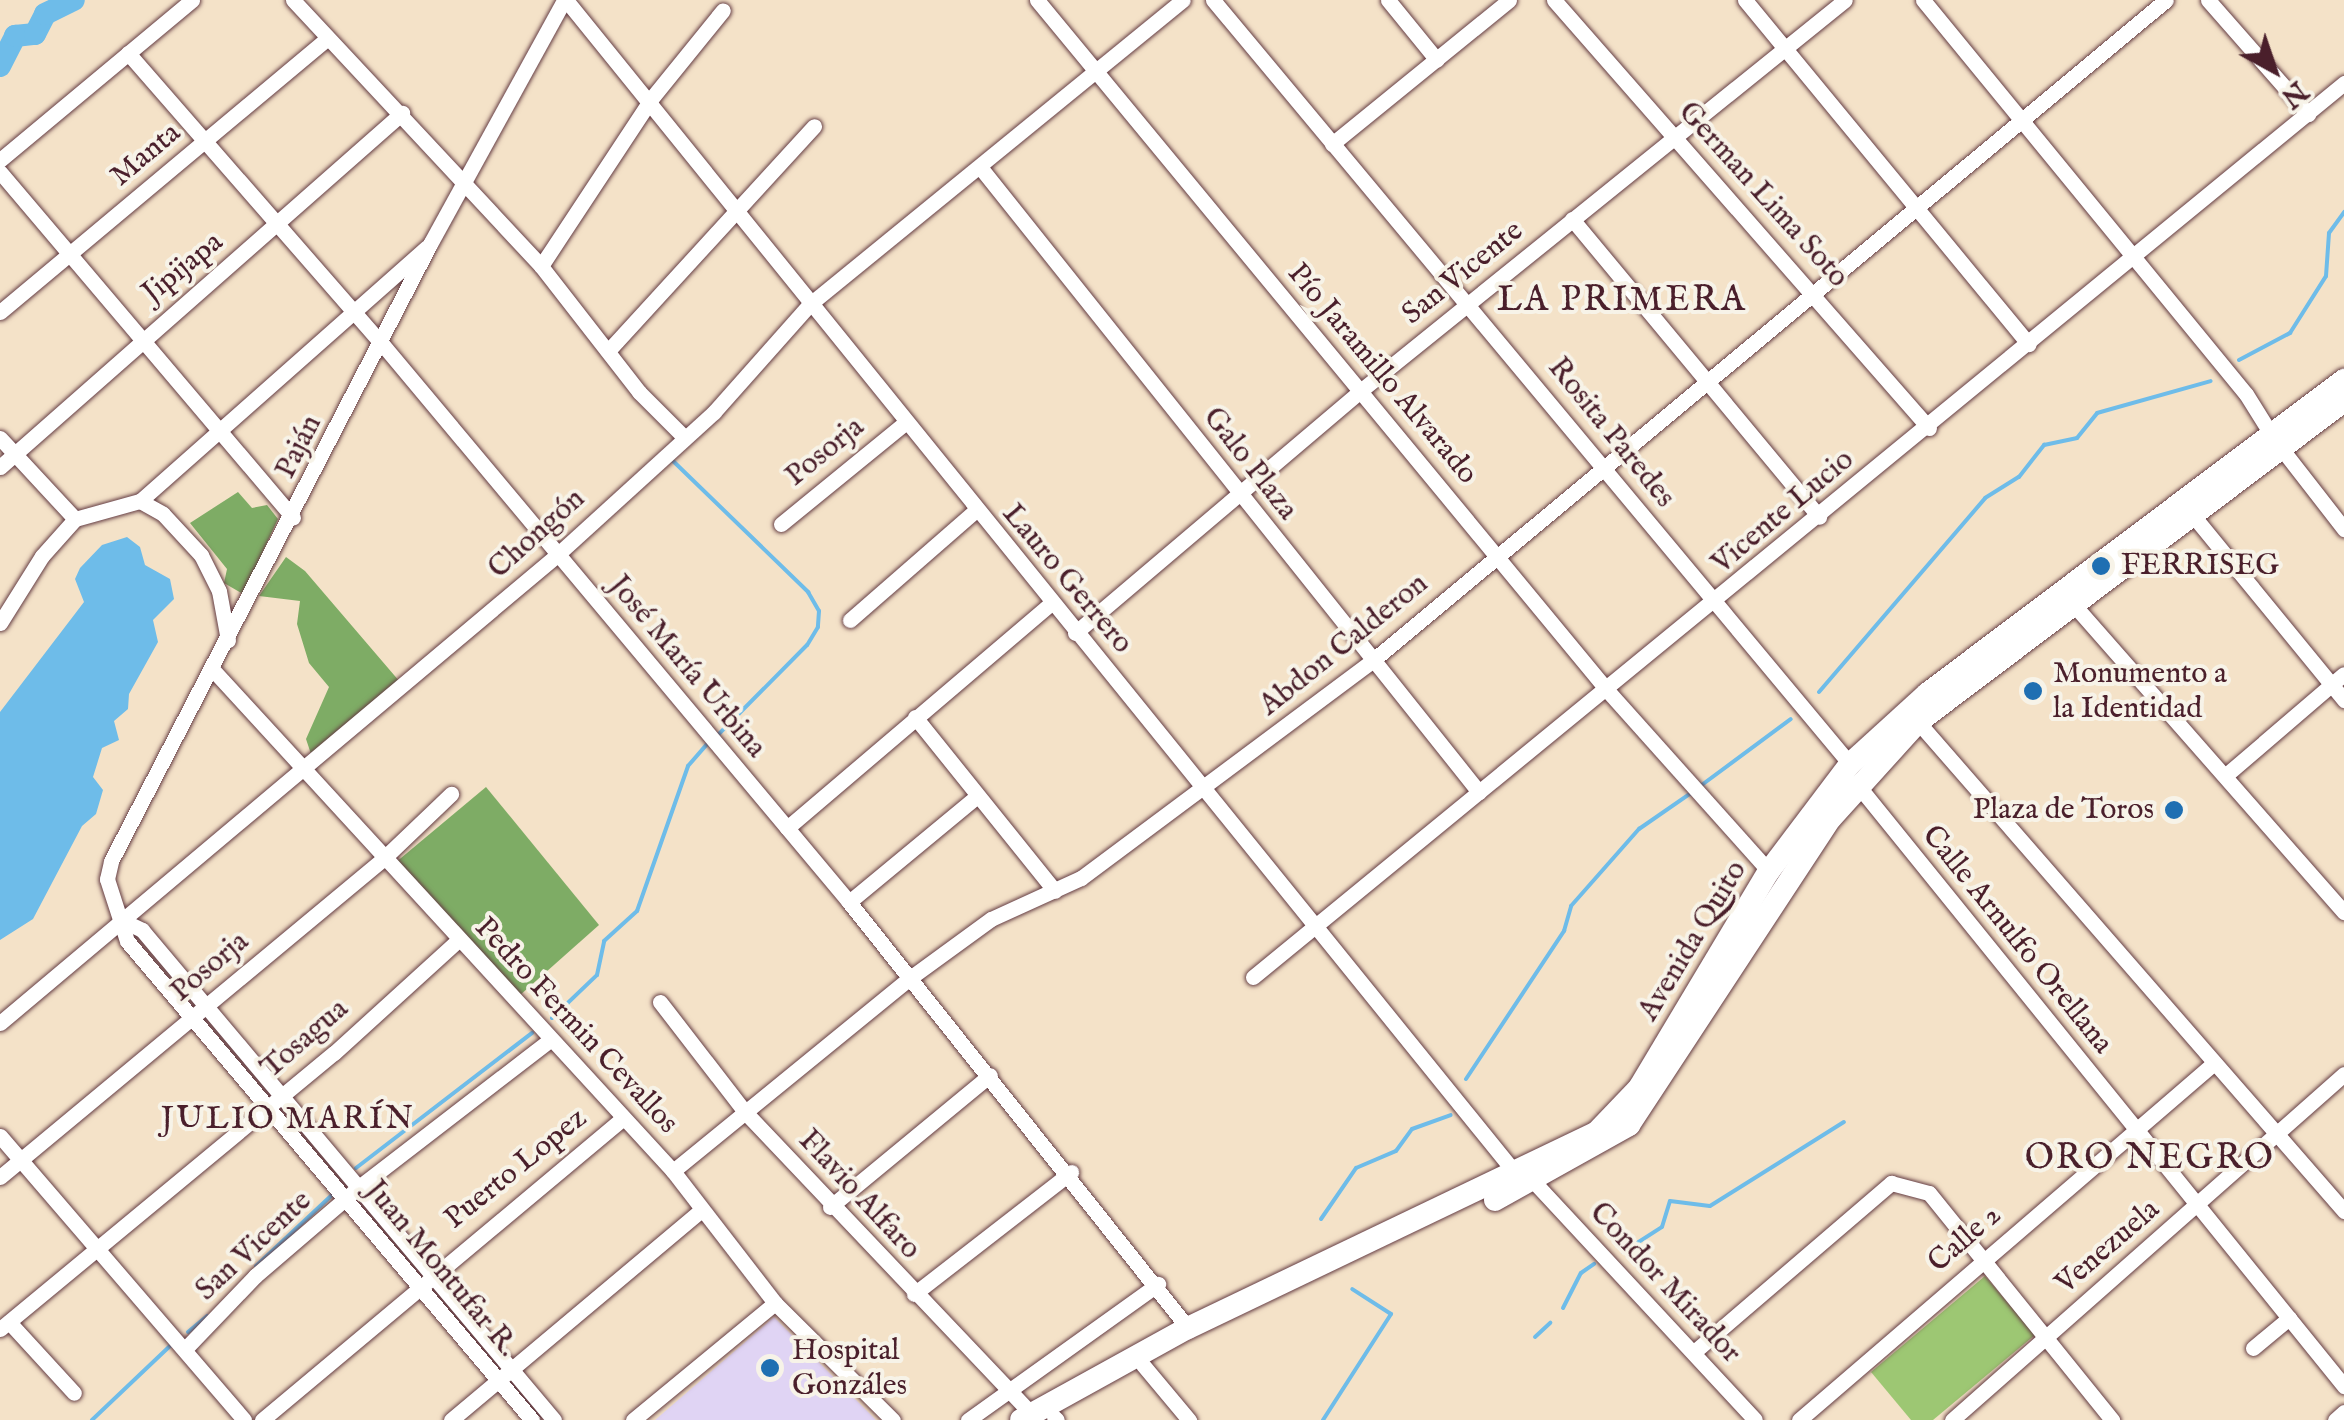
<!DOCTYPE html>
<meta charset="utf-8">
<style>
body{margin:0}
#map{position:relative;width:2344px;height:1420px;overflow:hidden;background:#f4e2c8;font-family:"IM FELL English",serif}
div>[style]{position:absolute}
.built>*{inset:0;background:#e0d4f4}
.green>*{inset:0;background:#9dc773}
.forest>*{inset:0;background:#7eac65}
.water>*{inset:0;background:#6ebce9}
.stream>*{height:4px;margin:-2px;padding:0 2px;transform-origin:2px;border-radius:2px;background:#6ebce9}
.river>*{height:22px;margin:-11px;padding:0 11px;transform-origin:11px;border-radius:11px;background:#6ebce9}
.roads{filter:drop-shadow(0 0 2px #643c43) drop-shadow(0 0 2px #643c43)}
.minor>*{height:15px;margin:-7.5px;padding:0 7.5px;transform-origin:7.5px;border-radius:7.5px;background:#fff}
.highway>*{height:22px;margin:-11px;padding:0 11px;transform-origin:11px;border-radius:11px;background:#fff}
.dots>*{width:28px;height:28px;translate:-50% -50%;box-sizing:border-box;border:5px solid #f7f3e8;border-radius:50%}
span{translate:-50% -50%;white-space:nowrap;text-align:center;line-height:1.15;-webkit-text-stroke:8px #f7f3e8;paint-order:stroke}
.street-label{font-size:30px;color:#4a1f2b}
.poi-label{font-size:30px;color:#4a1f2b}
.left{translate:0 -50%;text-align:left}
.right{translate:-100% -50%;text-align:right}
.neighbourhood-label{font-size:32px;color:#4a1f2b;letter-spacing:2.5px}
.quarter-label{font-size:35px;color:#4a1f2b;letter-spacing:2.5px}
.north{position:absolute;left:2224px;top:20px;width:100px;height:100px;-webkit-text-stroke:8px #f7f3e8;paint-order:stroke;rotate:140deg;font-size:28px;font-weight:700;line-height:40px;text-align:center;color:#4a1f2b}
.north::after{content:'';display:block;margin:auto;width:35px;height:45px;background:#4a1f2b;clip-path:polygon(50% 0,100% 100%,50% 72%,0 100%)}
</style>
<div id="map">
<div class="built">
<i style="clip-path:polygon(774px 1317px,876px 1420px,655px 1420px)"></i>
</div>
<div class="green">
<i style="clip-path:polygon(1985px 1276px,2035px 1335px,1933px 1420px,1911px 1420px,1871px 1372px)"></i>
</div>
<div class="forest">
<i style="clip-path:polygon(238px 492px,252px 508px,267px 505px,278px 519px,243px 594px,224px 583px,227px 569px,190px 523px)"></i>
<i style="clip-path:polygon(286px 557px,305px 571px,400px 682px,312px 757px,306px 739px,329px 687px,309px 663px,297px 624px,300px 601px,259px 596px)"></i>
<i style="clip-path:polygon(486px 787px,599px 925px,519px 996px,395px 863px)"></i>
</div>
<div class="water">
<i style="clip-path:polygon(127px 537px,140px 547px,145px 565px,170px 579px,174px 599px,153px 620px,158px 642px,129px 694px,128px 709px,114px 721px,119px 740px,102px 748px,93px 777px,103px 790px,96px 814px,82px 826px,33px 919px,0 940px,0 712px,84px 602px,75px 579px,80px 568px,102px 545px)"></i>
</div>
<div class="stream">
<i style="left:2239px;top:360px;width:58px;rotate:-27.9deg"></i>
<i style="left:2290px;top:333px;width:67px;rotate:-57.7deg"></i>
<i style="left:2326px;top:276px;width:43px;rotate:-86deg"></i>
<i style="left:2329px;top:233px;width:26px;rotate:-54deg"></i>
<i style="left:672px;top:460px;width:190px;rotate:44.1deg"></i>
<i style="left:808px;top:592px;width:22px;rotate:60deg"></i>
<i style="left:819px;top:611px;width:16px;rotate:94deg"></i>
<i style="left:818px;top:627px;width:21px;rotate:121deg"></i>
<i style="left:807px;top:645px;width:129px;rotate:134.7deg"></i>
<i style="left:1819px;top:692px;width:255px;rotate:-49.4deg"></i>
<i style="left:1985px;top:498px;width:40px;rotate:-32deg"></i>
<i style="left:2019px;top:477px;width:41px;rotate:-52deg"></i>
<i style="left:2044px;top:445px;width:34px;rotate:-12deg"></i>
<i style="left:2077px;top:438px;width:32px;rotate:-51deg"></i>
<i style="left:2097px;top:413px;width:118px;rotate:-15.7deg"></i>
<i style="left:1699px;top:787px;width:114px;rotate:-36.5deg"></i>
<i style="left:552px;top:1018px;width:62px;rotate:-43.7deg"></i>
<i style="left:597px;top:975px;width:35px;rotate:-78deg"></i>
<i style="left:604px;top:941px;width:45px;rotate:-42.3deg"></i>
<i style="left:637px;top:911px;width:154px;rotate:-70.6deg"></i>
<i style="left:688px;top:766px;width:28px;rotate:-49deg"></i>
<i style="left:1466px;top:1079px;width:178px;rotate:-56.5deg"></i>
<i style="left:1564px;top:931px;width:26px;rotate:-74deg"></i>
<i style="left:1571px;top:906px;width:103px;rotate:-48.6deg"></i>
<i style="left:1639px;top:829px;width:63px;rotate:-34.7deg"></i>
<i style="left:356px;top:1168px;width:222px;rotate:-37.5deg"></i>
<i style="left:1321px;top:1219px;width:62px;rotate:-55.5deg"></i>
<i style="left:1356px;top:1168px;width:43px;rotate:-23deg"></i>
<i style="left:1396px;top:1151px;width:27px;rotate:-54deg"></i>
<i style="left:1412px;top:1129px;width:41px;rotate:-19.7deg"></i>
<i style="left:1623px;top:1252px;width:46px;rotate:-32.7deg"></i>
<i style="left:1662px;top:1227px;width:27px;rotate:-73deg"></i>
<i style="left:1670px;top:1201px;width:40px;rotate:7.1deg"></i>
<i style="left:1710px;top:1206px;width:158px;rotate:-32.1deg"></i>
<i style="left:256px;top:1266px;width:104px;rotate:-43.1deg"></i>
<i style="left:1563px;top:1308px;width:39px;rotate:-63deg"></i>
<i style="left:1581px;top:1273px;width:16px;rotate:-35deg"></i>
<i style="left:188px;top:1332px;width:25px;rotate:-40deg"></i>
<i style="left:1535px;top:1337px;width:21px;rotate:-43deg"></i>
<i style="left:92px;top:1420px;width:110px;rotate:-43.5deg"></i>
<i style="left:1323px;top:1420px;width:126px;rotate:-57.3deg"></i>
<i style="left:1391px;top:1314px;width:46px;rotate:-147.3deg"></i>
</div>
<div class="river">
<i style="left:0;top:66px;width:34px;rotate:-63deg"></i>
<i style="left:15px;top:36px;width:20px;rotate:-6deg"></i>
<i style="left:35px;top:34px;width:22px;rotate:-63deg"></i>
<i style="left:45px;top:14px;width:32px;rotate:-26deg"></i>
</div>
<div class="roads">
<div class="minor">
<i style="left:293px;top:0;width:364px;rotate:47deg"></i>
<i style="left:541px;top:266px;width:160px;rotate:52.1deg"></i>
<i style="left:639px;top:392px;width:64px;rotate:45deg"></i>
<i style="left:566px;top:0;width:1510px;rotate:51.02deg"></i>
<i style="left:1516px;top:1174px;width:21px;rotate:25deg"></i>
<i style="left:1535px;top:1183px;width:323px;rotate:47.1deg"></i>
<i style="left:1037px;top:0;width:895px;rotate:50.44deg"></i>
<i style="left:1607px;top:690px;width:243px;rotate:48.2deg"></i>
<i style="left:1213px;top:0;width:995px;rotate:50.18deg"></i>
<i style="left:1388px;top:0;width:77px;rotate:50.8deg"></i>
<i style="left:1554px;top:0;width:569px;rotate:48.78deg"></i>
<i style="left:1745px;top:0;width:446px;rotate:50.5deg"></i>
<i style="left:1923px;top:0;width:509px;rotate:50.66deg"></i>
<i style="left:2246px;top:394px;width:47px;rotate:58deg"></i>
<i style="left:2208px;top:0;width:152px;rotate:48.7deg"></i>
<i style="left:128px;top:53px;width:388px;rotate:48.9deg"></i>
<i style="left:383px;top:345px;width:726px;rotate:50.08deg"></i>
<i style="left:849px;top:902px;width:544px;rotate:51.49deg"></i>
<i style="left:1332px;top:144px;width:228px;rotate:-39.1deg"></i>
<i style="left:0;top:160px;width:250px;rotate:-39.8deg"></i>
<i style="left:980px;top:167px;width:800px;rotate:51.4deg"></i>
<i style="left:0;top:172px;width:453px;rotate:49.7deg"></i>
<i style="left:1572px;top:219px;width:387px;rotate:50.3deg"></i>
<i style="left:541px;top:266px;width:200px;rotate:-56.6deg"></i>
<i style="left:651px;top:99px;width:114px;rotate:-51deg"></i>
<i style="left:0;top:312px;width:426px;rotate:-39.9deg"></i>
<i style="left:608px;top:351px;width:305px;rotate:-47.5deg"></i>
<i style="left:0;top:438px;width:110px;rotate:47.2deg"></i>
<i style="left:2281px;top:448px;width:103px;rotate:52.1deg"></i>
<i style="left:0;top:467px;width:536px;rotate:-41.37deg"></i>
<i style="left:140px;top:501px;width:383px;rotate:-41.5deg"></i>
<i style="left:2191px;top:513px;width:242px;rotate:50.7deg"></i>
<i style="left:781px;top:524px;width:160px;rotate:-39.2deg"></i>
<i style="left:2074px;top:605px;width:409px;rotate:48.7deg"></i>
<i style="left:850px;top:620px;width:166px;rotate:-41.1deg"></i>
<i style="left:0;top:623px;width:79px;rotate:-57.9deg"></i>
<i style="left:42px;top:556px;width:50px;rotate:-48.3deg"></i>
<i style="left:75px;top:519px;width:67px;rotate:-15.5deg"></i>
<i style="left:140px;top:501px;width:26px;rotate:29deg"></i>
<i style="left:163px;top:514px;width:56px;rotate:47.2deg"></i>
<i style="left:201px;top:555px;width:40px;rotate:63.4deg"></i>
<i style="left:219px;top:591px;width:50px;rotate:79.6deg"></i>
<i style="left:1075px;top:633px;width:372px;rotate:-40.3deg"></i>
<i style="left:1359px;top:392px;width:624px;rotate:-38.89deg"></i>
<i style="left:214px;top:671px;width:679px;rotate:47.45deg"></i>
<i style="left:673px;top:1171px;width:167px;rotate:52.3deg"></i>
<i style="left:775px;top:1303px;width:166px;rotate:44.8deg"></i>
<i style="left:915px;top:717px;width:223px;rotate:51.2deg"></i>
<i style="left:1918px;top:722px;width:649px;rotate:48.94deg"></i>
<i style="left:2226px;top:775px;width:155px;rotate:-40.6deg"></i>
<i style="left:1856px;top:783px;width:776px;rotate:51.02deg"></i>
<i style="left:787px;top:828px;width:345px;rotate:-40.4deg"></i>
<i style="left:849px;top:902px;width:166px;rotate:-39.6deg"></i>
<i style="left:123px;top:921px;width:21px;rotate:25deg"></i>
<i style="left:142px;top:930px;width:640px;rotate:49.94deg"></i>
<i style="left:1253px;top:977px;width:1411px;rotate:-39.33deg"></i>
<i style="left:660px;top:1002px;width:139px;rotate:52.3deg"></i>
<i style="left:745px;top:1112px;width:415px;rotate:46.5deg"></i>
<i style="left:0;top:1023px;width:728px;rotate:-40.04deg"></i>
<i style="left:557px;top:555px;width:212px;rotate:-42.3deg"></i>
<i style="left:714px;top:412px;width:144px;rotate:-48.4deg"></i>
<i style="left:810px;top:304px;width:481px;rotate:-39.2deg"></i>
<i style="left:0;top:1136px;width:374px;rotate:49.3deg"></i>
<i style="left:673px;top:1171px;width:306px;rotate:-39.2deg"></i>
<i style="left:910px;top:978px;width:100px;rotate:-36.1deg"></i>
<i style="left:991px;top:919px;width:99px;rotate:-24.5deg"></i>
<i style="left:1081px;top:878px;width:363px;rotate:-36.7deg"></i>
<i style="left:1372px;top:661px;width:1033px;rotate:-39.78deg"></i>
<i style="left:0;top:1177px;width:499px;rotate:-39.7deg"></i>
<i style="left:384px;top:858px;width:93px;rotate:-43.7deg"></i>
<i style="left:830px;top:1207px;width:207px;rotate:-39.5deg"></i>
<i style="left:914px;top:1294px;width:199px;rotate:-37.8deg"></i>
<i style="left:9px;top:1322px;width:96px;rotate:47.5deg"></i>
<i style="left:0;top:1329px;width:433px;rotate:-39.6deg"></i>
<i style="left:334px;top:1053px;width:168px;rotate:-42.3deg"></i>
<i style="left:186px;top:1348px;width:100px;rotate:-46.2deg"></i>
<i style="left:255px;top:1276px;width:137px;rotate:-40.6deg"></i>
<i style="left:359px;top:1187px;width:242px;rotate:-37.6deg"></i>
<i style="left:2253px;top:1348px;width:47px;rotate:-39.8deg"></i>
<i style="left:1694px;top:1352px;width:260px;rotate:-40.6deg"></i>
<i style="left:1891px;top:1183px;width:39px;rotate:15deg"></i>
<i style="left:1929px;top:1193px;width:292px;rotate:51.1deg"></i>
<i style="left:1143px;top:1365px;width:72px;rotate:50.1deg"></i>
<i style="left:1054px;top:1417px;width:4px;rotate:45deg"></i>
<i style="left:262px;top:1420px;width:471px;rotate:-39.9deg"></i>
<i style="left:451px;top:1420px;width:326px;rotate:-40deg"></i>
<i style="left:532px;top:1420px;width:627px;rotate:-130.21deg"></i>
<i style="left:127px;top:941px;width:65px;rotate:-107.9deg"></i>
<i style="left:107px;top:879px;width:18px;rotate:-77deg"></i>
<i style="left:111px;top:861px;width:695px;rotate:-62.66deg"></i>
<i style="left:430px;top:244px;width:278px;rotate:-61.2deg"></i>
<i style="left:633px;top:1420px;width:184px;rotate:-39.5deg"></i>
<i style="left:968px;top:1420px;width:234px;rotate:-35.6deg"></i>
<i style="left:1799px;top:1420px;width:547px;rotate:-40.7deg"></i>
<i style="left:1952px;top:1420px;width:523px;rotate:-41.43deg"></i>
<i style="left:2335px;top:1420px;width:12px;rotate:-42deg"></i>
</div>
<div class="highway">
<i style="left:1495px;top:1200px;width:154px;rotate:-29.2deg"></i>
<i style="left:1629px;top:1125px;width:367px;rotate:-56.7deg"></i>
<i style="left:1831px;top:818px;width:130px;rotate:-47.8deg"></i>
<i style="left:1918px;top:722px;width:533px;rotate:-37deg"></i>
<i style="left:1021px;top:1420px;width:191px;rotate:-28.9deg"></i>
<i style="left:1188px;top:1328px;width:454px;rotate:-25.6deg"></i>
<i style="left:1597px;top:1132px;width:61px;rotate:-46.3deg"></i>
<i style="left:1639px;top:1088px;width:253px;rotate:-59.1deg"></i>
<i style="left:1769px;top:871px;width:134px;rotate:-52.9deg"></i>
<i style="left:1850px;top:764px;width:105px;rotate:-42.3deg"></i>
<i style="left:1928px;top:693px;width:521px;rotate:-36.96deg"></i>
</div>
</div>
<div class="dots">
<i style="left:2101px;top:566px;background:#1f6fb2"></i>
<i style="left:2033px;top:691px;background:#1f6fb2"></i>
<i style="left:2174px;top:810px;background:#1f6fb2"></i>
<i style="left:770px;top:1368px;background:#1f6fb2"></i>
</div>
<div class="street-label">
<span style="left:146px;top:155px;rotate:-40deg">Manta</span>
<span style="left:1763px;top:195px;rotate:48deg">German Lima Soto</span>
<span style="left:183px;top:268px;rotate:-39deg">Jipijapa</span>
<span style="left:1463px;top:273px;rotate:-39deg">San Vicente</span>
<span style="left:1382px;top:374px;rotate:50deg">Pío Jaramillo Alvarado</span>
<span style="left:1611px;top:433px;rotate:51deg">Rosita Paredes</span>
<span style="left:299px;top:447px;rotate:-63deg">Paján</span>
<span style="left:825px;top:452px;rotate:-39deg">Posorja</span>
<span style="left:1250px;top:464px;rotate:52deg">Galo Plaza</span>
<span style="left:1783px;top:512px;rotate:-40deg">Vicente Lucio</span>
<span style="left:537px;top:534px;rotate:-42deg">Chongón</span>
<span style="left:1067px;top:579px;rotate:50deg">Lauro Gerrero</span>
<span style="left:1344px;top:645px;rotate:-39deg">Abdon Calderon</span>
<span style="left:687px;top:667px;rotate:50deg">José María Urbina</span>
<span style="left:2017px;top:940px;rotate:51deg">Calle Arnulfo Orellana</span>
<span style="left:1693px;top:941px;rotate:-59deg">Avenida Quito</span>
<span style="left:210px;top:967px;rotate:-40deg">Posorja</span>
<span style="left:576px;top:1026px;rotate:47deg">Pedro Fermin Cevallos</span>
<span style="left:305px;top:1039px;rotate:-41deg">Tosagua</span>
<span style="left:516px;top:1169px;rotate:-39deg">Puerto Lopez</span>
<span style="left:859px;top:1195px;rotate:47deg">Flavio Alfaro</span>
<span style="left:1965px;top:1239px;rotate:-41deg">Calle 2</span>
<span style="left:254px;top:1246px;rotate:-43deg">San Vicente</span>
<span style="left:2108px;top:1247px;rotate:-41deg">Venezuela</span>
<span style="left:441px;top:1269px;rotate:50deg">Juan Montufar R.</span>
<span style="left:1665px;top:1283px;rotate:47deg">Condor Mirador</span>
</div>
<div class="poi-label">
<span class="left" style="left:2121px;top:566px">FERRISEG</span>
<span class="left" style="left:2053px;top:691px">Monumento a<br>la Identidad</span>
<span class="right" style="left:2154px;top:810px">Plaza de Toros</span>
<span class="left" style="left:792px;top:1368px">Hospital<br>Gonzáles</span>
</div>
<div class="neighbourhood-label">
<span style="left:288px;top:1120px">JULIO MARÍN</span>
</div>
<div class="quarter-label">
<span style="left:1622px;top:301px">LA PRIMERA</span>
<span style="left:2150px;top:1159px">ORO NEGRO</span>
</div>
<div class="north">N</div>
</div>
